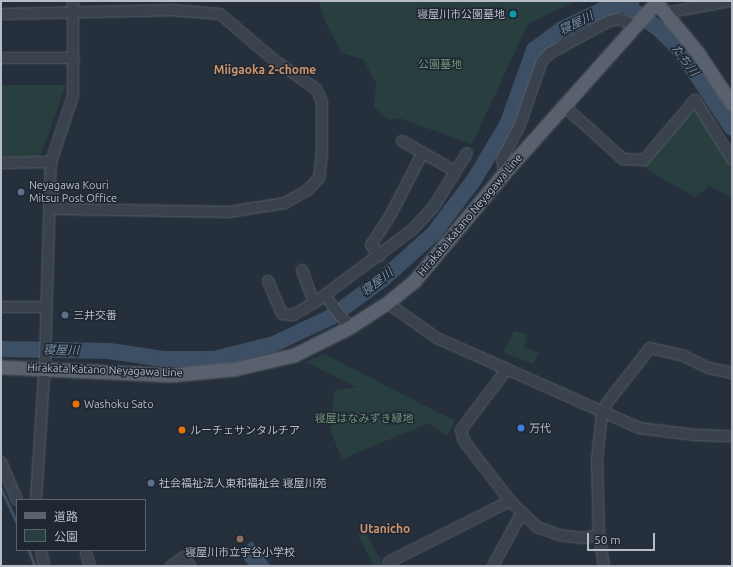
<!DOCTYPE html>
<meta charset="utf-8">
<style>
body{margin:0}
#map{position:relative;width:733px;height:567px;overflow:hidden;background:#26303c;font-family:Ubuntu,"Noto Sans JP",sans-serif}
div>[style]{position:absolute}
.green>*{inset:0;background:#293e3e}
.water>*{inset:0;background:#3d4f64}
.stream>*{height:2.5px;margin:-1.25px;padding:0 1.25px;transform-origin:1.25px;border-radius:1.25px;background:#3d4f64}
.river>*{height:16px;margin:-8px;padding:0 8px;transform-origin:8px;border-radius:8px;background:#3d4f64}
.roads{filter:drop-shadow(0 0 1px #555d68) drop-shadow(0 0 1px #555d68)}
.minor>*{height:10px;margin:-5px;padding:0 5px;transform-origin:5px;border-radius:5px;background:#3a424d}
.major>*{height:13px;margin:-6.5px;padding:0 6.5px;transform-origin:6.5px;border-radius:6.5px;background:#58616d}
.dots>*{width:11px;height:11px;translate:-50% -50%;box-sizing:border-box;border:2px solid #1f2732;border-radius:50%}
span{translate:-50% -50%;white-space:nowrap;text-align:center;line-height:1.15;-webkit-text-stroke:3px #1f2732;paint-order:stroke}
.poi-label{font-size:11px;color:#b6bdc8}
.right{translate:-100% -50%;text-align:right}
.left{translate:0 -50%;text-align:left}
.park-label{font-size:11px;color:#6f9777}
.street-label{font-size:11px;color:#b6bdc8}
.water-label{font-size:12px;color:#798fa9;font-style:italic}
.neighbourhood-label{font-size:12px;color:#cc936c;font-weight:700}
.frame{position:absolute;inset:0;border:2px solid #b6bdc8;pointer-events:none}
.legend{position:absolute;left:16px;top:499px;width:130px;height:52px;box-sizing:border-box;background:#1f2732;border:1px solid #5b636e;margin:0;padding:5px 7px;list-style:none;font-size:12px;color:#b6bdc8}
.legend li{display:flex;align-items:center;gap:8px;height:20px}
.legend b{width:20px;border:1px solid #5b636e}
.scale{position:absolute;left:587px;top:533px;width:68px;height:18px;box-sizing:border-box;border:2px solid #b6bdc8;border-top:0;padding-left:5px;font-size:12px;line-height:14px;white-space:nowrap;color:#b6bdc8;-webkit-text-stroke:3px #1f2732;paint-order:stroke}
</style>
<div id="map">
<div class="green">
<i style="clip-path:polygon(319px 1px,576px 1px,528px 24px,472px 144px,399px 118px,389px 120px,374px 107px,376px 83px,363px 59px,342px 53px,325px 22px)"></i>
<i style="clip-path:polygon(1px 85px,66px 85px,40px 157px,1px 157px)"></i>
<i style="clip-path:polygon(695px 106px,732px 164px,732px 197px,709px 186px,695px 197px,643px 167px)"></i>
<i style="clip-path:polygon(514px 331px,527px 334px,524px 347px,539px 353px,533px 364px,503px 352px)"></i>
<i style="clip-path:polygon(324px 354px,455px 421px,447px 436px,429px 423px,342px 459px,331px 432px,334px 391px,356px 387px,306px 362px)"></i>
<i style="clip-path:polygon(366px 530px,372px 546px,383px 564px,374px 566px,358px 535px)"></i>
</div>
<div class="water">
<i style="clip-path:polygon(252px 541px,271px 566px,249px 566px,238px 552px)"></i>
</div>
<div class="stream">
<i style="left:1px;top:488px;width:38px;rotate:65deg"></i>
<i style="left:29px;top:550px;width:17px;rotate:69deg"></i>
</div>
<div class="river">
<i style="left:624px;top:4px;width:43px;rotate:35.5deg"></i>
<i style="left:659px;top:29px;width:31px;rotate:45deg"></i>
<i style="left:681px;top:51px;width:92px;rotate:56.5deg"></i>
<i style="left:1px;top:349px;width:108px;rotate:1.1deg"></i>
<i style="left:109px;top:351px;width:55px;rotate:8.4deg"></i>
<i style="left:163px;top:359px;width:51px"></i>
<i style="left:214px;top:359px;width:62px;rotate:-14deg"></i>
<i style="left:274px;top:344px;width:63px;rotate:-25.3deg"></i>
<i style="left:331px;top:317px;width:64px;rotate:-36.2deg"></i>
<i style="left:383px;top:279px;width:69px;rotate:-42deg"></i>
<i style="left:434px;top:233px;width:66px;rotate:-53deg"></i>
<i style="left:474px;top:180px;width:64px;rotate:-59deg"></i>
<i style="left:507px;top:125px;width:80px;rotate:-70.2deg"></i>
<i style="left:534px;top:50px;width:35px;rotate:-37deg"></i>
<i style="left:562px;top:29px;width:44px;rotate:-25.4deg"></i>
<i style="left:602px;top:10px;width:31px;rotate:-17deg"></i>
</div>
<div class="roads">
<div class="minor">
<i style="left:665px;top:13px;width:67px;rotate:-10.3deg"></i>
<i style="left:1px;top:14px;width:170px;rotate:-1.3deg"></i>
<i style="left:171px;top:10px;width:49px;rotate:4.7deg"></i>
<i style="left:220px;top:14px;width:71px;rotate:40.4deg"></i>
<i style="left:274px;top:60px;width:51px;rotate:34.6deg"></i>
<i style="left:316px;top:89px;width:14px;rotate:65deg"></i>
<i style="left:322px;top:102px;width:49px;rotate:90deg"></i>
<i style="left:322px;top:151px;width:27px;rotate:96deg"></i>
<i style="left:319px;top:178px;width:16px;rotate:133deg"></i>
<i style="left:308px;top:190px;width:26px;rotate:151deg"></i>
<i style="left:285px;top:203px;width:58px;rotate:171deg"></i>
<i style="left:228px;top:212px;width:179px;rotate:-179deg"></i>
<i style="left:1px;top:58px;width:73px"></i>
<i style="left:563px;top:105px;width:81px;rotate:42deg"></i>
<i style="left:623px;top:159px;width:21px;rotate:3deg"></i>
<i style="left:644px;top:160px;width:79px;rotate:-49.6deg"></i>
<i style="left:695px;top:100px;width:70px;rotate:57.9deg"></i>
<i style="left:402px;top:141px;width:61px;rotate:29.5deg"></i>
<i style="left:1px;top:163px;width:50px;rotate:-1.1deg"></i>
<i style="left:504px;top:173px;width:14px;rotate:-98deg"></i>
<i style="left:502px;top:159px;width:36px;rotate:-62deg"></i>
<i style="left:519px;top:127px;width:70px;rotate:-70.8deg"></i>
<i style="left:542px;top:61px;width:11px;rotate:-45deg"></i>
<i style="left:550px;top:53px;width:67px;rotate:-28.5deg"></i>
<i style="left:609px;top:21px;width:10px;rotate:-11deg"></i>
<i style="left:619px;top:19px;width:18px;rotate:19deg"></i>
<i style="left:380px;top:256px;width:14px;rotate:-129deg"></i>
<i style="left:371px;top:245px;width:35px;rotate:-57deg"></i>
<i style="left:390px;top:216px;width:72px;rotate:-62.7deg"></i>
<i style="left:302px;top:270px;width:35px;rotate:70deg"></i>
<i style="left:268px;top:281px;width:36px;rotate:67deg"></i>
<i style="left:282px;top:314px;width:11px;rotate:5deg"></i>
<i style="left:293px;top:315px;width:24px;rotate:-30deg"></i>
<i style="left:314px;top:303px;width:122px;rotate:-36.7deg"></i>
<i style="left:412px;top:230px;width:33px;rotate:-47deg"></i>
<i style="left:434px;top:206px;width:62px;rotate:-58.1deg"></i>
<i style="left:325px;top:296px;width:39px;rotate:52deg"></i>
<i style="left:387px;top:303px;width:61px;rotate:35deg"></i>
<i style="left:437px;top:338px;width:221px;rotate:24deg"></i>
<i style="left:639px;top:428px;width:56px;rotate:7.1deg"></i>
<i style="left:695px;top:435px;width:37px;rotate:2deg"></i>
<i style="left:1px;top:307px;width:45px"></i>
<i style="left:507px;top:369px;width:76px;rotate:127deg"></i>
<i style="left:461px;top:430px;width:11px;rotate:75deg"></i>
<i style="left:464px;top:441px;width:76px;rotate:52.5deg"></i>
<i style="left:510px;top:501px;width:37px;rotate:44deg"></i>
<i style="left:537px;top:527px;width:23px;rotate:20deg"></i>
<i style="left:559px;top:535px;width:24px;rotate:7deg"></i>
<i style="left:583px;top:538px;width:16px;rotate:-11deg"></i>
<i style="left:1px;top:462px;width:41px;rotate:67.2deg"></i>
<i style="left:36px;top:500px;width:141px;rotate:-86.3deg"></i>
<i style="left:45px;top:359px;width:197px;rotate:-88.3deg"></i>
<i style="left:51px;top:162px;width:70px;rotate:-71.6deg"></i>
<i style="left:73px;top:96px;width:95px;rotate:-90deg"></i>
<i style="left:41px;top:550px;width:16px;rotate:79deg"></i>
<i style="left:86px;top:553px;width:14px;rotate:73deg"></i>
<i style="left:171px;top:566px;width:16px;rotate:-35deg"></i>
<i style="left:184px;top:557px;width:11px;rotate:56deg"></i>
<i style="left:391px;top:566px;width:4px;rotate:-117deg"></i>
<i style="left:389px;top:562px;width:136px;rotate:-26.8deg"></i>
<i style="left:493px;top:566px;width:59px;rotate:-61.7deg"></i>
<i style="left:604px;top:566px;width:31px;rotate:-99deg"></i>
<i style="left:599px;top:535px;width:75px;rotate:-91.5deg"></i>
<i style="left:597px;top:460px;width:47px;rotate:-83.9deg"></i>
<i style="left:602px;top:413px;width:11px;rotate:-63deg"></i>
<i style="left:607px;top:403px;width:70px;rotate:-52deg"></i>
<i style="left:650px;top:348px;width:35px;rotate:13deg"></i>
<i style="left:684px;top:356px;width:28px;rotate:26deg"></i>
<i style="left:709px;top:368px;width:24px;rotate:12deg"></i>
</div>
<div class="major">
<i style="left:656px;top:2px;width:66px;rotate:50.5deg"></i>
<i style="left:698px;top:53px;width:61px;rotate:56.3deg"></i>
<i style="left:1px;top:367px;width:170px;rotate:2.7deg"></i>
<i style="left:171px;top:375px;width:63px;rotate:-5.4deg"></i>
<i style="left:234px;top:369px;width:62px;rotate:-13.1deg"></i>
<i style="left:294px;top:355px;width:60px;rotate:-26.6deg"></i>
<i style="left:348px;top:328px;width:46px;rotate:-32.7deg"></i>
<i style="left:387px;top:303px;width:36px;rotate:-39deg"></i>
<i style="left:415px;top:280px;width:139px;rotate:-50.2deg"></i>
<i style="left:504px;top:173px;width:230px;rotate:-48.3deg"></i>
</div>
</div>
<div class="dots">
<i style="left:513px;top:14px;background:#0f9aa8"></i>
<i style="left:21px;top:192px;background:#5c6f8a"></i>
<i style="left:65px;top:315px;background:#5c6f8a"></i>
<i style="left:76px;top:404px;background:#e8710a"></i>
<i style="left:521px;top:428px;background:#3f7fe0"></i>
<i style="left:182px;top:430px;background:#e8710a"></i>
<i style="left:151px;top:483px;background:#5c6f8a"></i>
<i style="left:240px;top:539px;background:#8d6e63"></i>
</div>
<div class="poi-label">
<span class="right" style="left:505px;top:14px">寝屋川市公園墓地</span>
<span class="left" style="left:29px;top:192px">Neyagawa Kouri<br>Mitsui Post Office</span>
<span class="left" style="left:73px;top:315px">三井交番</span>
<span class="left" style="left:84px;top:404px">Washoku Sato</span>
<span class="left" style="left:529px;top:428px">万代</span>
<span class="left" style="left:190px;top:430px">ルーチェサンタルチア</span>
<span class="left" style="left:159px;top:483px">社会福祉法人東和福祉会 寝屋川苑</span>
<span style="left:240px;top:552px">寝屋川市立宇谷小学校</span>
</div>
<div class="park-label">
<span style="left:440px;top:64px">公園墓地</span>
<span style="left:364px;top:418px">寝屋はなみずき緑地</span>
</div>
<div class="street-label">
<span style="left:470px;top:215px;rotate:-50deg">Hirakata Katano Neyagawa Line</span>
<span style="left:105px;top:370px;rotate:2deg">Hirakata Katano Neyagawa Line</span>
</div>
<div class="water-label">
<span style="left:576px;top:23px;rotate:-27deg">寝屋川</span>
<span style="left:685px;top:60px;rotate:53deg">たち川</span>
<span style="left:377px;top:282px;rotate:-38deg">寝屋川</span>
<span style="left:61px;top:350px;rotate:1deg">寝屋川</span>
</div>
<div class="neighbourhood-label">
<span style="left:265px;top:70px">Miigaoka 2-chome</span>
<span style="left:385px;top:529px">Utanicho</span>
</div>
<div class="frame"></div>
<ul class="legend">
<li><b style="height:5px;background:#58616d"></b>道路</li>
<li><b style="height:11px;background:#293e3e"></b>公園</li>
</ul>
<div class="scale">50 m</div>
</div>
